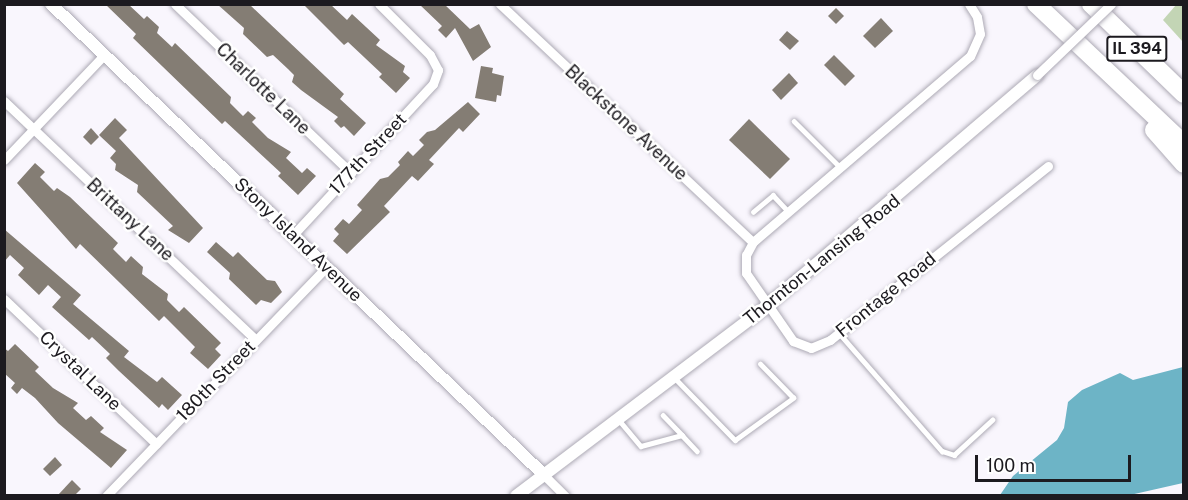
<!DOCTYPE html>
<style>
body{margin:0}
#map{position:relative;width:1188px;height:500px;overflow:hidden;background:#f9f6fd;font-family:"Public Sans",sans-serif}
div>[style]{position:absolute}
.green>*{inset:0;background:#c3d5b5}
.water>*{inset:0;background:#6db4c6}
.building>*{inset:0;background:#847d74}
.roads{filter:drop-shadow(0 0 2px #adaab5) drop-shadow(0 0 2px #adaab5)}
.service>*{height:4.5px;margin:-2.25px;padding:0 2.25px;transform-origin:2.25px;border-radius:2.25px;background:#fff}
.minor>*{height:9px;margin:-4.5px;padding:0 4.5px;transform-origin:4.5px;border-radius:4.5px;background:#fff}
.tertiary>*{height:12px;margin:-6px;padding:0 6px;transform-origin:6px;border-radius:6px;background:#fff}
.motorway>*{height:18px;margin:-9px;padding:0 9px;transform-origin:9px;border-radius:9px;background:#fff}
.bridges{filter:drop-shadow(0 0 2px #adaab5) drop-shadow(0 0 2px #adaab5)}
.minor-bridge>*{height:9px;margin:-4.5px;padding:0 4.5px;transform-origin:4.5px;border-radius:4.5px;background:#fff}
span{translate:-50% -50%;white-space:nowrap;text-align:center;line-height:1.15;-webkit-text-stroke:5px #fff;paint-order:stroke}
.shield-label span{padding:2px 4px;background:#fff;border:2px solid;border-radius:4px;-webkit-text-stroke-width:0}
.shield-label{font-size:16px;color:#1c1a1f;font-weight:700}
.street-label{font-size:18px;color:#1c1a1f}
.frame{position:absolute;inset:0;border:6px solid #1c1a1f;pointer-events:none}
.scale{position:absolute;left:975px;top:455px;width:156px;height:27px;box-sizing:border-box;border:3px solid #1c1a1f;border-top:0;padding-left:8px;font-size:18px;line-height:21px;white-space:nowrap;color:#1c1a1f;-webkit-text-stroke:4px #fff;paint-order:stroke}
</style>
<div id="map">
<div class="green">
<i style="clip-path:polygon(1176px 5px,1183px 5px,1183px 42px,1163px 20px)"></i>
</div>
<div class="water">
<i style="clip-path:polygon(1183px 367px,1183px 483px,1130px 495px,1000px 495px,1013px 476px,1057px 440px,1064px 428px,1068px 402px,1082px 390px,1120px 373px,1133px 380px)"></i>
</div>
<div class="building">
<i style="clip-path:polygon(105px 4px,128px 4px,144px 19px,147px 16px,159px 27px,157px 33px,172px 47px,175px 43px,231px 97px,230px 103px,243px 116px,248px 111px,256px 118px,252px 122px,268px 138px,291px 152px,286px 158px,302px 173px,307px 168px,316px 176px,298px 195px,278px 176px,281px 173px,225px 121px,222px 124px,133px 38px,136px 34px)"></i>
<i style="clip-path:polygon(217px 4px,249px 4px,344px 94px,340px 99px,366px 123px,354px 136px,344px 126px,341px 128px,334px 121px,338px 117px,301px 90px,292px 82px,294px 75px,288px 69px,273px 55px,267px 57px,243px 34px,244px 28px)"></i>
<i style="clip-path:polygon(303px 4px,330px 4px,347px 20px,352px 14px,380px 40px,376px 45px,405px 66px,403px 72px,410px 78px,396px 93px,379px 77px,382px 74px,348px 42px,344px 45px)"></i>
<i style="clip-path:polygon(419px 4px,444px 4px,470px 29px,479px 24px,491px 47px,473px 61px,455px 28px,446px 38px,438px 30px,442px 26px)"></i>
<i style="clip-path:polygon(836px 8px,844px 16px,836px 24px,828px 16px)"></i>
<i style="clip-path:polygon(881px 18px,893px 31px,875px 48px,863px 36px)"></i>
<i style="clip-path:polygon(787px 31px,799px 41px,790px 50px,779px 40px)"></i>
<i style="clip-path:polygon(834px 55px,855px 76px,845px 86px,824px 65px)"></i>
<i style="clip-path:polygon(481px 66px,493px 68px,492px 73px,504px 76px,501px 96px,497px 95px,496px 102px,475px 98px)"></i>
<i style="clip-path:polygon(789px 73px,798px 83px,781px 100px,772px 90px)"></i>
<i style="clip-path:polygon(468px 102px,480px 114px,463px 132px,459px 128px,429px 160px,434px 164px,418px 181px,412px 176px,384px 206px,390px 212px,347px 254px,333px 241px,339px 234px,334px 229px,343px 219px,349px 224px,362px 210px,357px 205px,380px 179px,388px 177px,400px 165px,398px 162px,408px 151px,413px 156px,424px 145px,419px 140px,427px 132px,435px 130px)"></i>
<i style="clip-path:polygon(115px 118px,127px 130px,119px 138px,203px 228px,189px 243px,168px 230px,173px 226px,137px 192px,138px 185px,115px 170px,116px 164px,110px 158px,116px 151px,99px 135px)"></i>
<i style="clip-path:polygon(749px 119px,790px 159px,770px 179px,729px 140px)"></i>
<i style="clip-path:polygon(91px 128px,99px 137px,91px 145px,83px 137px)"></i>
<i style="clip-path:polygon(35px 163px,45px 172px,40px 177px,54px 191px,57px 188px,70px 197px,118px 243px,113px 249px,126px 262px,131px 256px,143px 267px,142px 274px,168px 294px,167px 300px,179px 312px,184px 307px,221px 343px,215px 349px,221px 355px,208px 369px,190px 353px,195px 347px,164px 316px,159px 321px,80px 244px,76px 249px,17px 183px)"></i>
<i style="clip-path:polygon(4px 229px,81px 295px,73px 304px,129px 351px,124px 357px,157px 382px,162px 377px,182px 395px,168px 410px,162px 404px,159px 408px,119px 371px,106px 358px,110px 354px,92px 337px,89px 340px,52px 307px,61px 297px,48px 285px,39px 295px,18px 275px,24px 268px,10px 255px,4px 262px)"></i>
<i style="clip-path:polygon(216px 242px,233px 257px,238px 252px,267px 280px,275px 281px,282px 292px,271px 303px,261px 300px,256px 305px,229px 279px,230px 273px,207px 252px)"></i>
<i style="clip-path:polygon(15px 344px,39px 367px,35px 371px,53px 388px,78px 403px,73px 408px,86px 420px,91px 416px,104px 428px,100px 432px,127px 450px,111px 468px,58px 423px,35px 398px,22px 388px,17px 394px,11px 388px,15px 383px,4px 373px,4px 348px,8px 351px)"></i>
<i style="clip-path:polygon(55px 457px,62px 465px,50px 476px,43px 469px)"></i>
<i style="clip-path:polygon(72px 480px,81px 489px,75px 495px,58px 495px)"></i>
</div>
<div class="roads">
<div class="service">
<i style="left:794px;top:121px;width:65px;rotate:45deg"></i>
<i style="left:753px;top:212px;width:26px;rotate:-40deg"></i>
<i style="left:773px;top:195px;width:22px;rotate:47deg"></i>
<i style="left:839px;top:333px;width:157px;rotate:48.9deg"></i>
<i style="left:942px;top:451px;width:13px;rotate:18deg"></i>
<i style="left:954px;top:455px;width:52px;rotate:-42.6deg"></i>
<i style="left:674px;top:377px;width:88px;rotate:45.9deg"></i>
<i style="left:735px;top:440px;width:72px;rotate:-35.9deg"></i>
<i style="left:793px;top:398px;width:47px;rotate:-134.1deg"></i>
<i style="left:663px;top:415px;width:28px;rotate:46deg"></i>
<i style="left:619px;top:420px;width:34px;rotate:50deg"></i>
<i style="left:641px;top:446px;width:42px;rotate:-15deg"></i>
<i style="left:682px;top:435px;width:22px;rotate:47deg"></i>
</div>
<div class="minor">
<i style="left:175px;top:4px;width:244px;rotate:43.8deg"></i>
<i style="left:500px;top:4px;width:347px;rotate:43.3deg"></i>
<i style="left:969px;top:4px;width:15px;rotate:58deg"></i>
<i style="left:977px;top:17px;width:17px;rotate:80deg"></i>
<i style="left:980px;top:34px;width:24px;rotate:114deg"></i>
<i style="left:970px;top:56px;width:286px;rotate:139.4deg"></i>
<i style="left:753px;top:242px;width:15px;rotate:118deg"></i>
<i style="left:746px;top:255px;width:18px;rotate:90deg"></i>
<i style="left:746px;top:273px;width:83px;rotate:55.3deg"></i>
<i style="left:793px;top:341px;width:19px;rotate:21deg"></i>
<i style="left:811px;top:348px;width:21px;rotate:-23deg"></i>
<i style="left:830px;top:340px;width:279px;rotate:-38.6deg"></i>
<i style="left:4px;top:101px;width:347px;rotate:43.5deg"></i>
<i style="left:4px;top:160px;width:145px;rotate:-46.4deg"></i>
<i style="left:293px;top:235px;width:206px;rotate:-47.2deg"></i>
<i style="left:433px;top:84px;width:15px;rotate:-70deg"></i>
<i style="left:438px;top:70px;width:17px;rotate:-118deg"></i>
<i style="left:430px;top:55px;width:72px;rotate:-135deg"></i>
<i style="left:4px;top:299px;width:210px;rotate:43.6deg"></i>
<i style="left:544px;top:475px;width:30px;rotate:45deg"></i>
<i style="left:106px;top:496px;width:318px;rotate:-46.1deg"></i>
</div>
<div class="tertiary">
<i style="left:51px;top:4px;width:682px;rotate:43.69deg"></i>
<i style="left:516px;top:496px;width:315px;rotate:-37.1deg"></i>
<i style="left:767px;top:306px;width:355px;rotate:-40.5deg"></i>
</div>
<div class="motorway">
<i style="left:1036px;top:4px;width:204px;rotate:43.4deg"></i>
<i style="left:1091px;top:4px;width:129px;rotate:44.1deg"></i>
<i style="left:1154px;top:130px;width:45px;rotate:48.6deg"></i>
</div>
</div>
<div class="bridges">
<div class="minor-bridge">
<i style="left:1037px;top:75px;width:103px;rotate:-43.8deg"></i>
</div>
</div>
<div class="shield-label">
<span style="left:1137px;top:49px">IL 394</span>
</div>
<div class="street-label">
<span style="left:263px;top:89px;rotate:44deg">Charlotte Lane</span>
<span style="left:626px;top:123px;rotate:43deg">Blackstone Avenue</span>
<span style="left:368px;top:154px;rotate:-47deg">177th Street</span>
<span style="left:130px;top:220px;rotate:43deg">Brittany Lane</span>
<span style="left:298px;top:240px;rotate:44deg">Stony Island Avenue</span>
<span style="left:822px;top:260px;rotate:-39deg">Thornton-Lansing Road</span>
<span style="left:886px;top:295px;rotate:-39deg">Frontage Road</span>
<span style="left:80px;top:371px;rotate:44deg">Crystal Lane</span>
<span style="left:216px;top:381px;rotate:-46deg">180th Street</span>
</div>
<div class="frame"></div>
<div class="scale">100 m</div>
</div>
